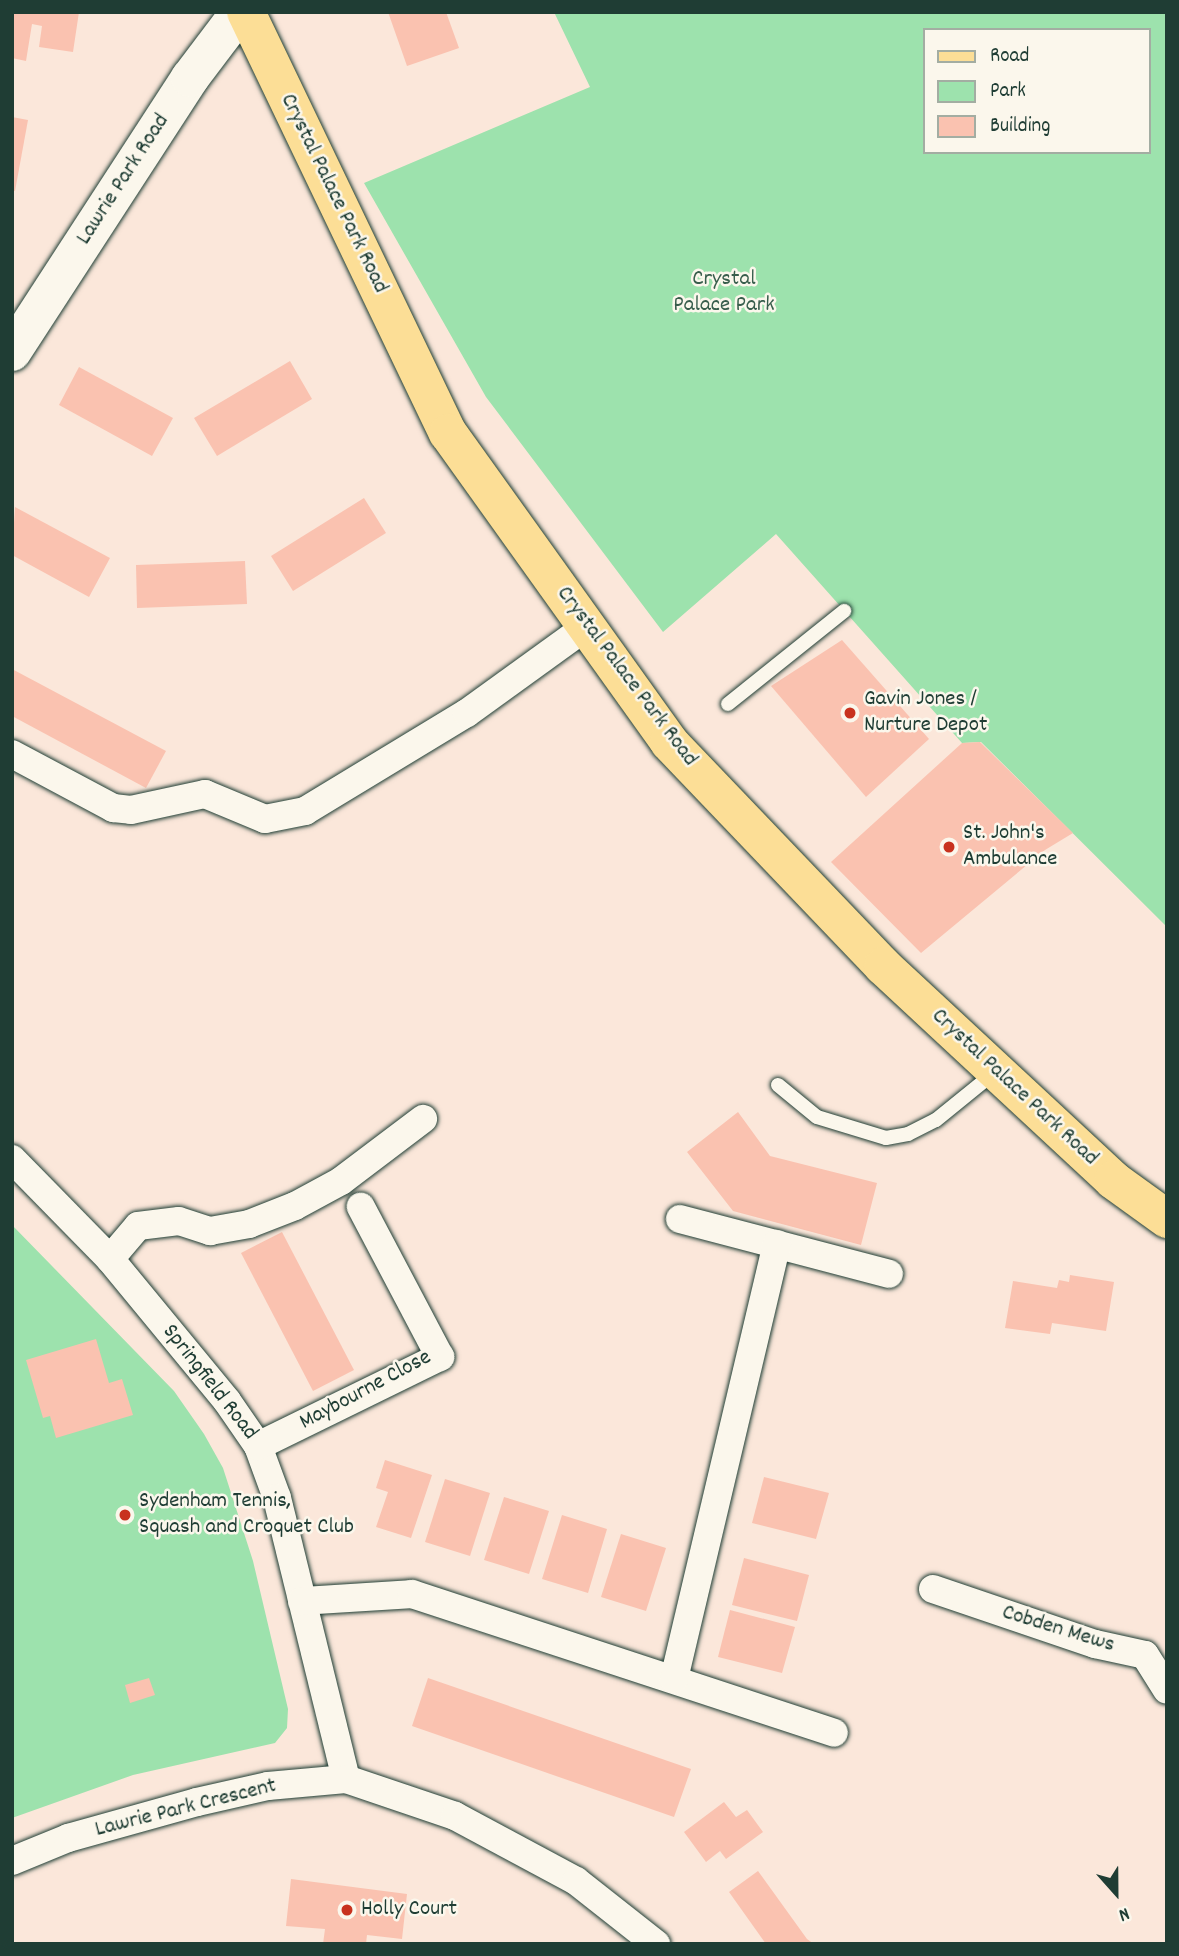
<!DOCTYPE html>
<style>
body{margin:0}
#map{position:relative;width:1179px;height:1956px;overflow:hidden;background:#fbe7da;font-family:Dekko,sans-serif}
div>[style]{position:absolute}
.green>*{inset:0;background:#9de2ad}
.building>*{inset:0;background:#fac2b0}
.roads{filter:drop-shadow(0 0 2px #1f3d34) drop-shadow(0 0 2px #1f3d34)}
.lane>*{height:14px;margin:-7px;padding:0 7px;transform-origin:7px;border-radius:7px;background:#fbf7ec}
.street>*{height:28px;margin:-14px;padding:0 14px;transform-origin:14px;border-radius:14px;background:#fbf7ec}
.secondary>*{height:38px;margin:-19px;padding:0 19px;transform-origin:19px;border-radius:19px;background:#fbf7ec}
.primary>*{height:38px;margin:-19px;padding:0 19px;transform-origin:19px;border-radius:19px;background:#fcde96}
.dots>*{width:19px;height:19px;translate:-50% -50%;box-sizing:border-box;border:4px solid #fbf7ec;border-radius:50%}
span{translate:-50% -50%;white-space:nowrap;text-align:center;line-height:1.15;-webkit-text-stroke:5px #fbf7ec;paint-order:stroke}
.street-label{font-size:23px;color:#1f3d34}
.park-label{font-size:23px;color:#385e4c}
.poi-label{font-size:23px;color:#1f3d34}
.left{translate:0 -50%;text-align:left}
.frame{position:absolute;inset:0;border:14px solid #1f3d34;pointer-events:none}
.legend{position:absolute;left:923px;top:28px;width:228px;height:126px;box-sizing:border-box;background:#fbf7ec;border:2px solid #a3ada2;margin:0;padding:9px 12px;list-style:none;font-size:21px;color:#1f3d34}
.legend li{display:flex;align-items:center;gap:14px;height:35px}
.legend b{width:35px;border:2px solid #a3ada2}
.north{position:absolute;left:1081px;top:1858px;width:70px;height:70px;-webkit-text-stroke:5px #fbf7ec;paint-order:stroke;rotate:159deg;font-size:19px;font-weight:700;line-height:28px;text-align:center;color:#1f3d34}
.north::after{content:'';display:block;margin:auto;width:24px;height:32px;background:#1f3d34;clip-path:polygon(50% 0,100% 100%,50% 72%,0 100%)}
</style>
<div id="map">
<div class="green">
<i style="clip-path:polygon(evenodd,554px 12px,1167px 12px,1167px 927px,981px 742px,962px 743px,776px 534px,663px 632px,486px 397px,364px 183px,590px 87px,554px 12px,925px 30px,1149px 30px,1149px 152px,925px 152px,925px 30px)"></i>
<i style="clip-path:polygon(12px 1225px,174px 1391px,204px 1434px,223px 1468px,253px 1561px,288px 1709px,287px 1728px,275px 1743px,133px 1775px,12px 1818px)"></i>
</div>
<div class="building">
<i style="clip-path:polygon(12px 12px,79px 12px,73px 52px,39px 47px,42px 26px,32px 24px,26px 61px,12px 58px)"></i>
<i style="clip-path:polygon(388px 12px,446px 12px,459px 48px,407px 66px)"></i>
<i style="clip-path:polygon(12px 117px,28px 120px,15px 191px,12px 190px)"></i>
<i style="clip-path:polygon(290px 361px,312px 399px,217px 456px,194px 418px)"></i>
<i style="clip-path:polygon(79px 367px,173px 418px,152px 456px,59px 405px)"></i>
<i style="clip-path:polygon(364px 498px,386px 533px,293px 591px,271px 556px)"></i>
<i style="clip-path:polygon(15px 507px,110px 558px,89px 597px,12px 555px)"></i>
<i style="clip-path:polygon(245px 561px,247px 604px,137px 608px,136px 565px)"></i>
<i style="clip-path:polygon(842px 640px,929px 739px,866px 797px,771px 686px)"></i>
<i style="clip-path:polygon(12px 669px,166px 751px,146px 788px,12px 716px)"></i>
<i style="clip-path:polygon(980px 742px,1073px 833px,1045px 850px,921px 953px,831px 862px,962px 743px)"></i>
<i style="clip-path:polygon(738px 1112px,770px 1156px,877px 1183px,861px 1245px,733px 1211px,687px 1152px)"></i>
<i style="clip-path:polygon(282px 1232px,354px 1370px,313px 1391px,241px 1253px)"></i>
<i style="clip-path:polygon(1070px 1275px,1114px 1282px,1106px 1331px,1052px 1323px,1050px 1334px,1005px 1328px,1013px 1281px,1057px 1288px,1059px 1280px,1069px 1282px)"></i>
<i style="clip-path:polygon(96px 1339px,109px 1383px,122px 1379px,133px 1415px,56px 1438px,50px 1416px,43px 1418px,26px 1360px)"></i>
<i style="clip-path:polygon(385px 1460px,432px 1475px,411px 1538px,376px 1527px,388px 1492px,376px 1488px)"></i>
<i style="clip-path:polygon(764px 1477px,829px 1493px,816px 1539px,752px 1523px)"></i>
<i style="clip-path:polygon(445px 1479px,490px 1493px,470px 1556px,425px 1542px)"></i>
<i style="clip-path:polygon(504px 1497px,549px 1511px,529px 1574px,484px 1560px)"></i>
<i style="clip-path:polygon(562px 1515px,607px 1529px,588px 1593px,542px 1579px)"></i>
<i style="clip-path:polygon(621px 1534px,666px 1548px,646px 1611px,601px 1597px)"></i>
<i style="clip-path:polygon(744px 1558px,809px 1575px,797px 1621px,732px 1605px)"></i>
<i style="clip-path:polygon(730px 1610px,795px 1627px,782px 1673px,718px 1657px)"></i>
<i style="clip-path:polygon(149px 1678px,155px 1695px,130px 1703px,125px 1685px)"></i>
<i style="clip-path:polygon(428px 1678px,691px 1769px,674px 1817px,412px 1726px)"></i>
<i style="clip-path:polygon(724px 1802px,736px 1817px,747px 1810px,763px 1832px,726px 1859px,720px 1851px,706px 1862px,684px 1832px)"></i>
<i style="clip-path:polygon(758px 1871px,807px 1939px,814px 1944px,766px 1944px,729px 1892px)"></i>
<i style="clip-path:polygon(291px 1879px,407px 1894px,402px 1939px,367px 1935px,366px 1944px,323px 1944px,325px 1929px,286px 1926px)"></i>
</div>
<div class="roads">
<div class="lane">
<i style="left:728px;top:704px;width:149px;rotate:-38.7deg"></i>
<i style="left:778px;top:1085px;width:50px;rotate:39.4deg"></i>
<i style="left:817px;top:1117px;width:72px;rotate:16.9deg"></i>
<i style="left:886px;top:1138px;width:22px;rotate:-10deg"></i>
<i style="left:908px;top:1134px;width:31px;rotate:-27deg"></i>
<i style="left:936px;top:1120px;width:76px;rotate:-39.1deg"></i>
</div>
<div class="street">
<i style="left:12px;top:754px;width:115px;rotate:28.1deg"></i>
<i style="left:113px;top:808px;width:18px;rotate:6deg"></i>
<i style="left:131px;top:810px;width:76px;rotate:-12.2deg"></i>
<i style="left:205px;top:794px;width:65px;rotate:22.6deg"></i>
<i style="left:265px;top:819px;width:41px;rotate:-11.3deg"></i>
<i style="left:305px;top:811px;width:189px;rotate:-31.2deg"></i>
<i style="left:467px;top:713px;width:147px;rotate:-35.9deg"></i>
<i style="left:12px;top:1159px;width:140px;rotate:45.6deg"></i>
<i style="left:110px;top:1259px;width:184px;rotate:50.5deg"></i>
<i style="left:227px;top:1401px;width:55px;rotate:55.4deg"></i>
<i style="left:258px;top:1446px;width:55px;rotate:69.9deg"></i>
<i style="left:277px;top:1498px;width:289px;rotate:76.2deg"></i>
<i style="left:680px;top:1219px;width:216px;rotate:14.7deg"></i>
<i style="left:110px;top:1259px;width:43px;rotate:-49.7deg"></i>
<i style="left:138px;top:1226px;width:41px;rotate:-7deg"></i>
<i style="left:179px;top:1221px;width:33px;rotate:18deg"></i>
<i style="left:210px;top:1231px;width:40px;rotate:-10deg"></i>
<i style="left:249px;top:1224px;width:49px;rotate:-21.4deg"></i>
<i style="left:295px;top:1206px;width:52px;rotate:-28.5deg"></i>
<i style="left:341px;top:1181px;width:103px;rotate:-37.1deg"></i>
<i style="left:258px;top:1446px;width:203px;rotate:-26.1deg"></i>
<i style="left:440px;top:1357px;width:170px;rotate:-117.8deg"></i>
<i style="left:933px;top:1589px;width:171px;rotate:18.8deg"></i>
<i style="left:1095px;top:1644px;width:51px;rotate:12.4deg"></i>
<i style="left:1145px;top:1655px;width:41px;rotate:57.8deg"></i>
<i style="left:302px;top:1601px;width:110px;rotate:-3.6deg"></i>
<i style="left:412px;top:1594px;width:444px;rotate:18.2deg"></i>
<i style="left:674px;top:1679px;width:447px;rotate:-76.7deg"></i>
<i style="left:12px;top:1861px;width:61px;rotate:-22.3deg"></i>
<i style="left:68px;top:1838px;width:134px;rotate:-15.6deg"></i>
<i style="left:197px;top:1802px;width:73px;rotate:-12.7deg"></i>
<i style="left:268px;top:1786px;width:78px;rotate:-5.1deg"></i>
<i style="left:346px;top:1779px;width:115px;rotate:18.7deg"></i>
<i style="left:455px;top:1816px;width:137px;rotate:28.2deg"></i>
<i style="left:576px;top:1881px;width:102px;rotate:38.2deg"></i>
</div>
<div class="secondary">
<i style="left:12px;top:352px;width:327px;rotate:-57deg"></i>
<i style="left:190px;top:78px;width:83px;rotate:-52.9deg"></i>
</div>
<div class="primary">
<i style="left:246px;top:12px;width:467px;rotate:64.4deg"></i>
<i style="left:448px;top:433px;width:380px;rotate:54.4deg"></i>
<i style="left:669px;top:742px;width:310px;rotate:46.3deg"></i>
<i style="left:883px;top:966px;width:314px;rotate:42.9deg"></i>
<i style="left:1113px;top:1180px;width:67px;rotate:35.8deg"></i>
</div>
</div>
<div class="dots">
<i style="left:850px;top:713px;background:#c8321e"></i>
<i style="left:949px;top:847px;background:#c8321e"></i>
<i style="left:125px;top:1515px;background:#c8321e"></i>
<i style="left:347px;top:1910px;background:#c8321e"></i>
</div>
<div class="street-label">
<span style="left:124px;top:180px;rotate:-57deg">Lawrie Park Road</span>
<span style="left:333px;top:194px;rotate:64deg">Crystal Palace Park Road</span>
<span style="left:626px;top:677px;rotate:53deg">Crystal Palace Park Road</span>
<span style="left:1014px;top:1088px;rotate:43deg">Crystal Palace Park Road</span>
<span style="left:209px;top:1383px;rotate:52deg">Springfield Road</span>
<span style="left:366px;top:1391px;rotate:-28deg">Maybourne Close</span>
<span style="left:1058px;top:1630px;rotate:17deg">Cobden Mews</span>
<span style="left:186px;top:1809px;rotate:-14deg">Lawrie Park Crescent</span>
</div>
<div class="park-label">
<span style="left:724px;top:293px">Crystal<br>Palace Park</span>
</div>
<div class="poi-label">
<span class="left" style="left:864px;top:713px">Gavin Jones /<br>Nurture Depot</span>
<span class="left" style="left:963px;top:847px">St. John's<br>Ambulance</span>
<span class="left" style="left:139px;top:1515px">Sydenham Tennis,<br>Squash and Croquet Club</span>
<span class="left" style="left:361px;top:1910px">Holly Court</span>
</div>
<div class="frame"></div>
<ul class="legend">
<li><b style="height:9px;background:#fcde96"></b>Road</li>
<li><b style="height:19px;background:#9de2ad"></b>Park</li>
<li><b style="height:19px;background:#fac2b0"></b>Building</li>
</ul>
<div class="north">N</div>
</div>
